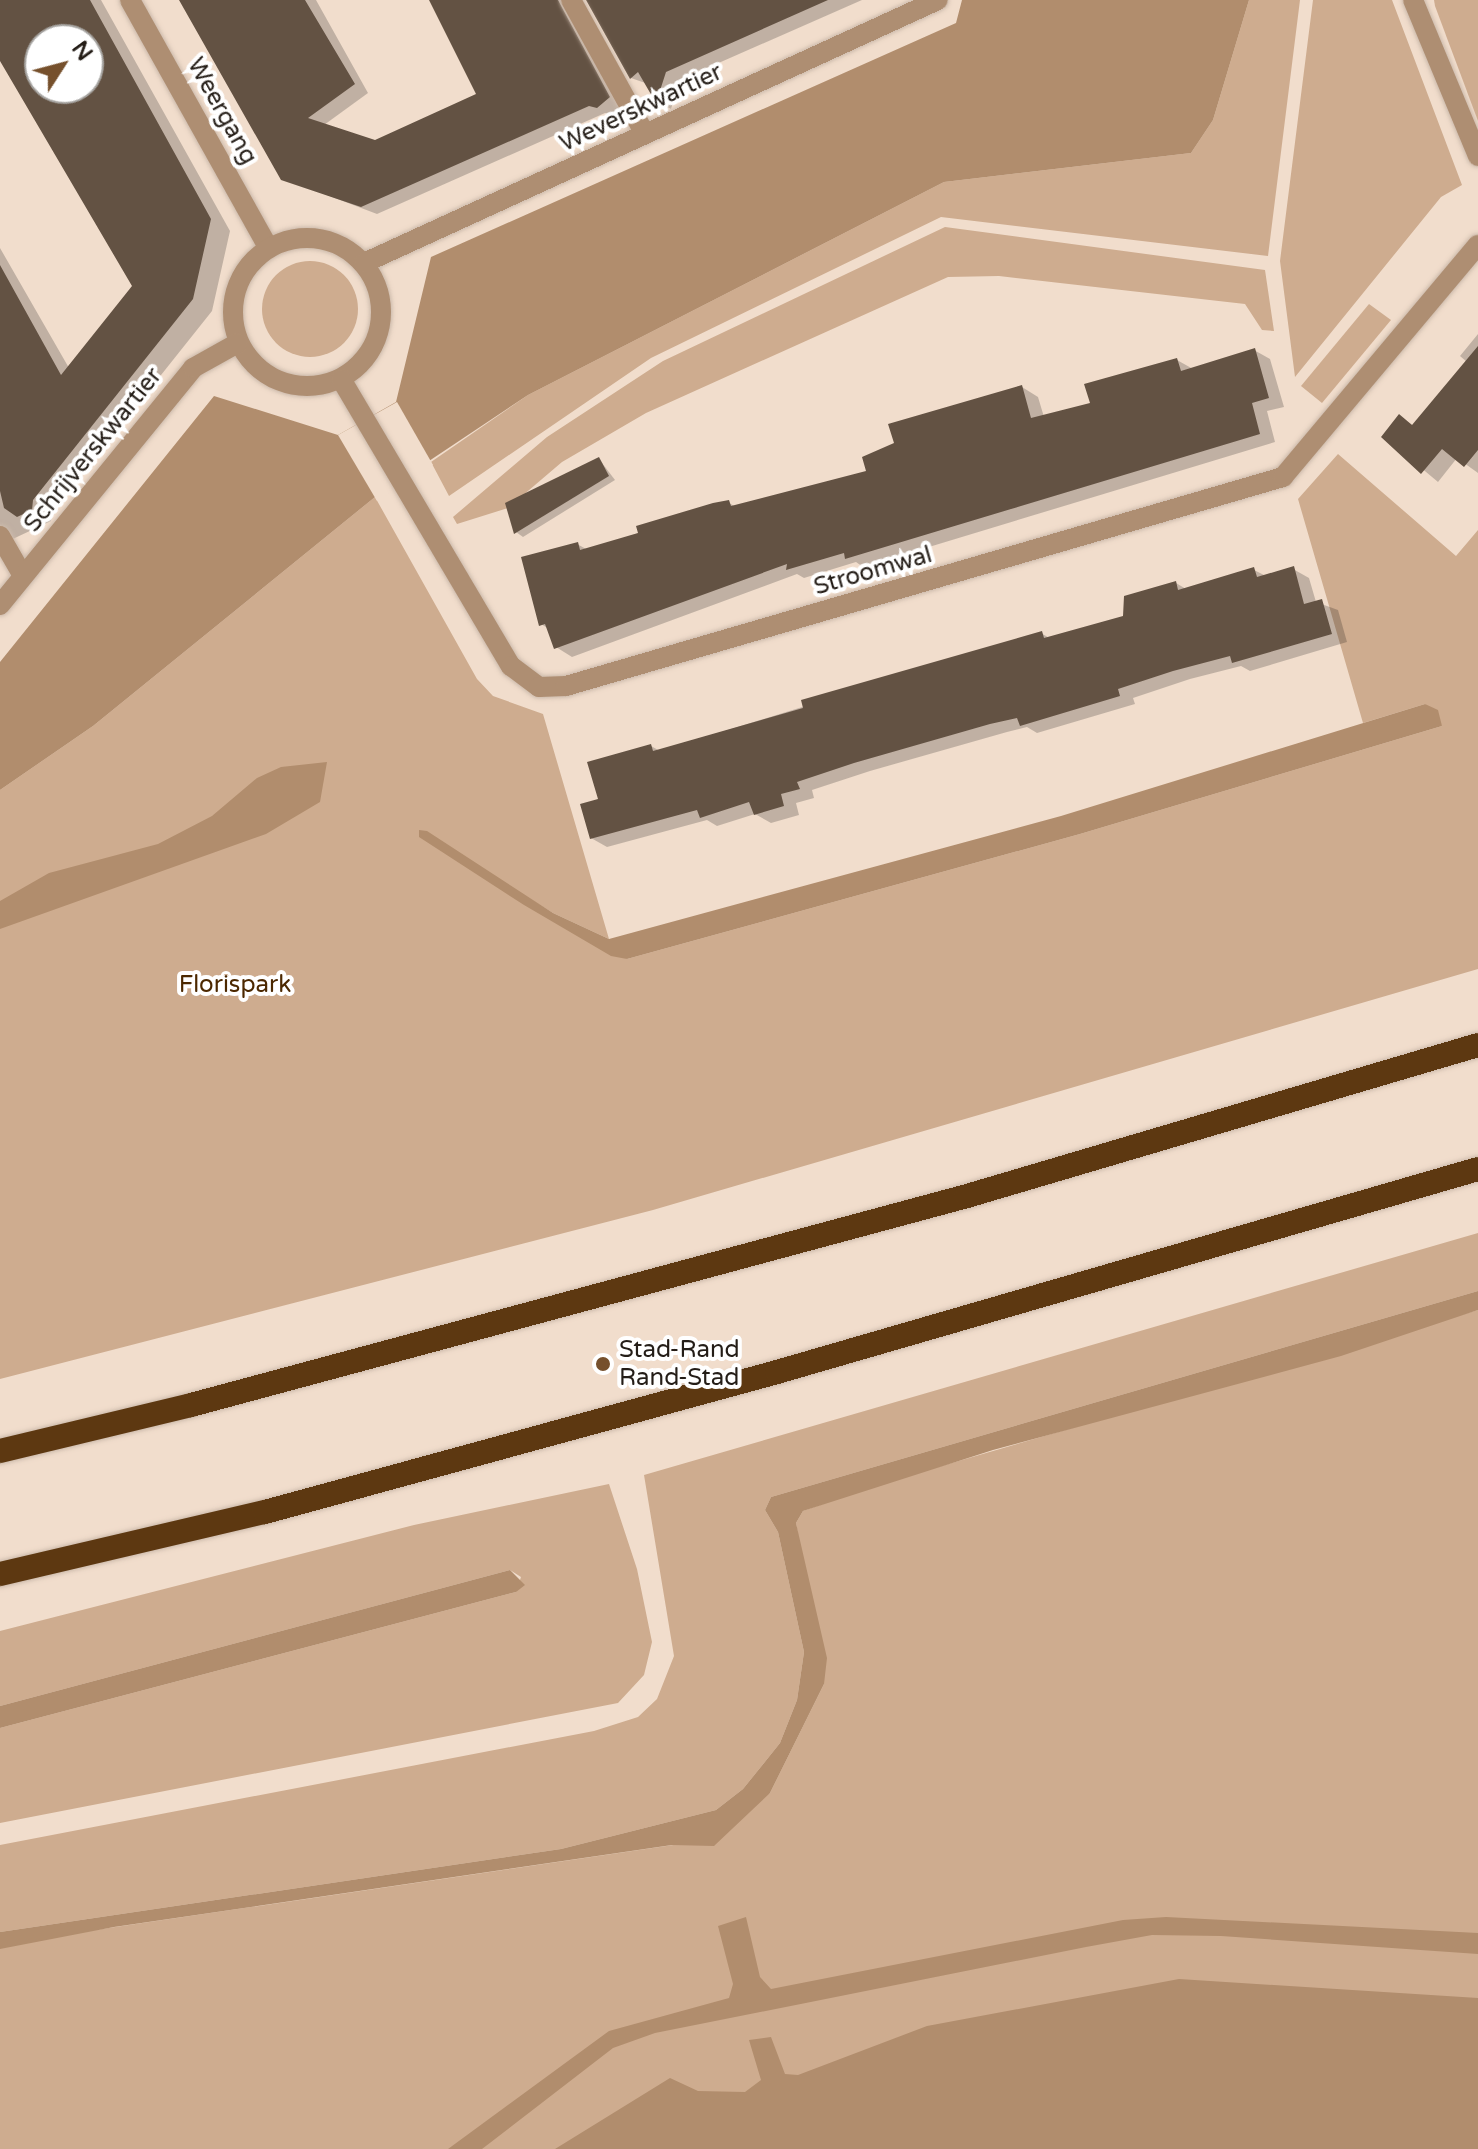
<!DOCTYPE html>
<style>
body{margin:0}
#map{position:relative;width:1478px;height:2149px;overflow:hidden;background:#f1ddcc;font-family:"Varela Round",sans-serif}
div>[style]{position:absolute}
.green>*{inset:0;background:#ceac8f}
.round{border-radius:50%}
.water>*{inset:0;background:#b18d6d}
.pier>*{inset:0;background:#f1ddcc}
.shadow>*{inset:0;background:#0003}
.building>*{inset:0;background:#635243}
.roads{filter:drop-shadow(0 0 2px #ccbaab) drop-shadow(0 0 2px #ccbaab)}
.minor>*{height:20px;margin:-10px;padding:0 10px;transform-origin:10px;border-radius:10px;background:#ae8e72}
.minor>.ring{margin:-10px;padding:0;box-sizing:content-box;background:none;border:20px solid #ae8e72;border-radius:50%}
.motorway>*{height:24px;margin:-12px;padding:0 12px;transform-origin:12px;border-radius:12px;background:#5d3811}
.dots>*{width:22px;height:22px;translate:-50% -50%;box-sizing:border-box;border:4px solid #fff;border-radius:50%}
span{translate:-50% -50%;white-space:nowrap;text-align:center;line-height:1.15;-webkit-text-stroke:8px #fff;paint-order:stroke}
.street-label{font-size:24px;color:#241d17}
.park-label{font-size:24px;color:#4c2800}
.poi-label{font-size:24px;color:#241d17}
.left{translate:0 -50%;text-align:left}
.north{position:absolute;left:24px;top:24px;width:80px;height:80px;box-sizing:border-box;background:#fff;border:2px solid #a7a5a2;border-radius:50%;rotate:54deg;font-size:22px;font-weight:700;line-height:32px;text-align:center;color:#241d17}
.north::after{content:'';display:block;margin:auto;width:28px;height:36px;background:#76502c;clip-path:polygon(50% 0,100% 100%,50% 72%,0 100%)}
</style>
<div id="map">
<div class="green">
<i style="clip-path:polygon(1249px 0,1300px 0,1268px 256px,941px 217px,651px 358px,449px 496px,431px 462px,528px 395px,944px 182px,1191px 153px,1213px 120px)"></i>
<i style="clip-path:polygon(1313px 0,1392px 0,1462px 185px,1441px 197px,1295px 377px,1280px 261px)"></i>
<i style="clip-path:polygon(1434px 0,1478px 0,1478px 121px,1435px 6px)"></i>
<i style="clip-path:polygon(945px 227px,1265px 270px,1274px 331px,1262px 330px,1245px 304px,999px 276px,948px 277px,646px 413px,562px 462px,508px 508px,457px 524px,453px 517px,547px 437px,663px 361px)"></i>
<i class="round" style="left:262px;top:261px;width:96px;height:96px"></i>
<i style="clip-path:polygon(1369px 304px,1391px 320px,1322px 403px,1301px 386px)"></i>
<i style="clip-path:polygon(1338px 454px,1456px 556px,1478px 530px,1478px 969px,653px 1210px,0 1379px,0 790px,93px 726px,375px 497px,477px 679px,493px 696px,543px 714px,609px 939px,553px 913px,419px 831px,627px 959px,1080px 834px,1442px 726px,1425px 704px,1363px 723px,1298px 499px)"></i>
<i style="clip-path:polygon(1478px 1233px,1478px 1291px,771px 1497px,765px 1510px,778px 1532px,804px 1652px,797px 1700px,780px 1743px,743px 1789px,716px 1810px,561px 1849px,0 1932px,0 1845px,594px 1731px,638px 1717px,657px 1699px,674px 1656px,644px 1475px)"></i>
<i style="clip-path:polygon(1478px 1310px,1478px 2149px,0 2149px,0 1944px,673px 1845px,770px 1793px,824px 1684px,796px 1523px,803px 1511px,876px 1485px)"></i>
<i style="clip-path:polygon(609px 1484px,637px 1569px,652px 1642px,644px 1675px,618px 1703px,0 1823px,0 1728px,516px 1592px,521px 1577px,510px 1570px,0 1706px,0 1631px,414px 1525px)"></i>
</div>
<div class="water">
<i style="clip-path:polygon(962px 0,1249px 0,1213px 120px,1191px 153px,944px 182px,528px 395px,375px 497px,93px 726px,0 790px,0 662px,214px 396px,338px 435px,396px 402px,431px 257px,956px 23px)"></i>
<i style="clip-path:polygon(1425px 704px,1438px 710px,1442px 726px,1080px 834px,627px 959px,611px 956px,524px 905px,419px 837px,419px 830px,427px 831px,553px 913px,609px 939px,1061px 816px)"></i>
<i style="clip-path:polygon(327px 762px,320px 802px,266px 834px,0 929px,0 901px,49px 873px,158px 844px,212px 816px,257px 778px,281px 767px)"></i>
<i style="clip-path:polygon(1478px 1291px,1478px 1310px,1341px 1356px,993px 1450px,803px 1511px,796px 1523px,827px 1658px,824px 1684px,770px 1793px,714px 1846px,672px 1845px,114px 1927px,0 1949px,0 1932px,561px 1849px,716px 1810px,743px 1789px,780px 1743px,797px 1700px,804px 1652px,778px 1532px,765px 1510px,771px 1497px)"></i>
<i style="clip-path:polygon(510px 1570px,525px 1585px,516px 1592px,0 1728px,0 1706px)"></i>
<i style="clip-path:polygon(746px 1917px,760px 1977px,771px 1989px,1123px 1920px,1166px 1917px,1478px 1933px,1478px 1954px,1221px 1936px,1152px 1935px,1086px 1947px,655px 2033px,613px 2048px,482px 2149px,448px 2149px,609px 2031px,729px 1998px,733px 1984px,718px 1926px)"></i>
<i style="clip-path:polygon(1179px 1979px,1478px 1998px,1478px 2149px,555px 2149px,670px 2078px,698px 2091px,745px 2092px,761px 2080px,749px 2040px,771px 2037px,785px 2074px,798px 2075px,927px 2026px)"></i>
</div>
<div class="pier">
<i style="clip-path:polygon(397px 402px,433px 465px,377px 501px,338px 435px)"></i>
</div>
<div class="shadow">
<i style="clip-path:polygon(evenodd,0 0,101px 0,230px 231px,212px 311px,52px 512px,51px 521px,0 545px,0 248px,69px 368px,135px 286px,0 57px,0 0,40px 40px,88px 40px,88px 88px,40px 88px,40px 40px)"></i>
<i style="clip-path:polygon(182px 0,316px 0,368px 93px,324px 125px,375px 142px,479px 95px,430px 0,579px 0,624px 106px,613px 116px,605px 113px,377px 214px,282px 178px)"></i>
<i style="clip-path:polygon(588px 0,862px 0,680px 80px,671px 109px,658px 102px,648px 84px,631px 78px)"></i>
<i style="clip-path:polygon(1478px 334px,1478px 473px,1457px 458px,1438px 482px,1383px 436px,1399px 417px,1414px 426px,1467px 362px,1460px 356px)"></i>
<i style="clip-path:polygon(1254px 350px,1270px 359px,1284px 407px,1267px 411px,1275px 442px,863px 567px,856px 562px,804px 578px,797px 574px,572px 657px,556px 647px,549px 629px,541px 624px,577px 544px,588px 550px,729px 503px,736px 507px,868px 473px,1022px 387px,1038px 397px,1044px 417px,1092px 405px,1177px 360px,1193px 369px)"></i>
<i style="clip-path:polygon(599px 459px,615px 480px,523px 537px,516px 532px)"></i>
<i style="clip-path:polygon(1293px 569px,1309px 578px,1316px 602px,1338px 610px,1347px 642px,1250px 671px,1241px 666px,1190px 679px,1133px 698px,1135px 704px,1037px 733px,1027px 727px,1007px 732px,870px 771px,812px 790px,814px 798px,796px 803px,799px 815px,771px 823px,755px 814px,717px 826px,707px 820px,607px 847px,591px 838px,601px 800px,651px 746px,660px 751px,1041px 633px,1051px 639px,1125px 617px,1176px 583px,1186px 589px,1254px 570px,1266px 576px)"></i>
</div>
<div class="building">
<i style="clip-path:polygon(evenodd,0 0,90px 0,211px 219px,193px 299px,33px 500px,32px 510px,17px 517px,4px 508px,0 491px,0 265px,61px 375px,132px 286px,0 61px,0 0,40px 40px,88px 40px,88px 88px,40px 88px,40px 40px)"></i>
<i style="clip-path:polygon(179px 0,305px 0,355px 84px,308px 118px,375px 140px,476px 94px,429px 0,558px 0,610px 97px,597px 108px,589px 106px,361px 207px,281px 180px)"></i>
<i style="clip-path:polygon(586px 0,828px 0,666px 72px,656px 103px,638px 72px,630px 79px)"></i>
<i style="clip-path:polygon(1478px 346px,1478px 450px,1464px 467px,1442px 449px,1421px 474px,1381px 437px,1399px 414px,1412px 425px)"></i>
<i style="clip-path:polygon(1255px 348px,1269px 398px,1252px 403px,1260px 434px,845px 559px,844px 553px,786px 570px,787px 564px,554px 649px,545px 624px,539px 626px,521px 557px,578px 542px,580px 550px,638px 533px,636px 526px,713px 503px,729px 500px,731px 506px,866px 471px,862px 457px,894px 443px,888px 424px,1022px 385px,1031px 418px,1090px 403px,1084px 384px,1177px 358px,1181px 371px)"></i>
<i style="clip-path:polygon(599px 457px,609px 476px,514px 534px,505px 503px)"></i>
<i style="clip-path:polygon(1294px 566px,1304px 604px,1322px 599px,1332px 634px,1232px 663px,1230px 656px,1173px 671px,1118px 689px,1120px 696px,1020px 726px,1017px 718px,990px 724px,854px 763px,797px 782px,800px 789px,781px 794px,784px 806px,754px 815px,749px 802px,700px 818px,697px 810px,590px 839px,580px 804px,598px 799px,587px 762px,651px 744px,653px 751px,803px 708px,801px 700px,892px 674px,1042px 631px,1044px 638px,1123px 616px,1124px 596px,1176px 581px,1178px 590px,1254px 567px,1257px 577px)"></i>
</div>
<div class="roads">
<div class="minor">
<i style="left:130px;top:0;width:283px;rotate:60.8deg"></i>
<i style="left:571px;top:0;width:153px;rotate:61.1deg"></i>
<i style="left:1413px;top:0;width:169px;rotate:67.4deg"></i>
<i class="ring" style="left:233px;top:238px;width:128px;height:128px"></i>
<i style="left:364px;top:263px;width:631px;rotate:-24.62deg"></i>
<i style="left:341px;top:379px;width:334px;rotate:59.4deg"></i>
<i style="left:511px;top:666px;width:35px;rotate:37deg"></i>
<i style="left:539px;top:687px;width:27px;rotate:-2deg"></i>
<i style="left:566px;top:686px;width:747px;rotate:-16.25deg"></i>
<i style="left:1283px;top:477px;width:303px;rotate:-50deg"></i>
<i style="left:0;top:536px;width:46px;rotate:60.1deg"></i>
<i style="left:0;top:605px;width:306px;rotate:-50.8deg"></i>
<i style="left:193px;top:368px;width:51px;rotate:-29.1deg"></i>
</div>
<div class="motorway">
<i style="left:0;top:1451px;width:196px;rotate:-13.5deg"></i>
<i style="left:191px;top:1405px;width:804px;rotate:-15.07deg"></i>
<i style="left:967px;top:1196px;width:533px;rotate:-16.46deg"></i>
<i style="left:0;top:1574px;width:272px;rotate:-13.2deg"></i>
<i style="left:265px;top:1512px;width:531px;rotate:-15.29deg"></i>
<i style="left:777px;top:1372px;width:730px;rotate:-16.15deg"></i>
</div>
</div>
<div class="dots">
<i style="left:603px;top:1364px;background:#76502c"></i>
</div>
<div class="street-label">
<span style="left:641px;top:108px;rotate:-25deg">Weverskwartier</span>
<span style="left:222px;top:111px;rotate:61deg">Weergang</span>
<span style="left:93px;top:450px;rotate:-51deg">Schrijverskwartier</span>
<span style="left:873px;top:571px;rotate:-16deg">Stroomwal</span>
</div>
<div class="park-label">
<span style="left:235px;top:985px">Florispark</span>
</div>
<div class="poi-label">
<span class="left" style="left:619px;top:1364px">Stad-Rand<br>Rand-Stad</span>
</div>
<div class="north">N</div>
</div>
